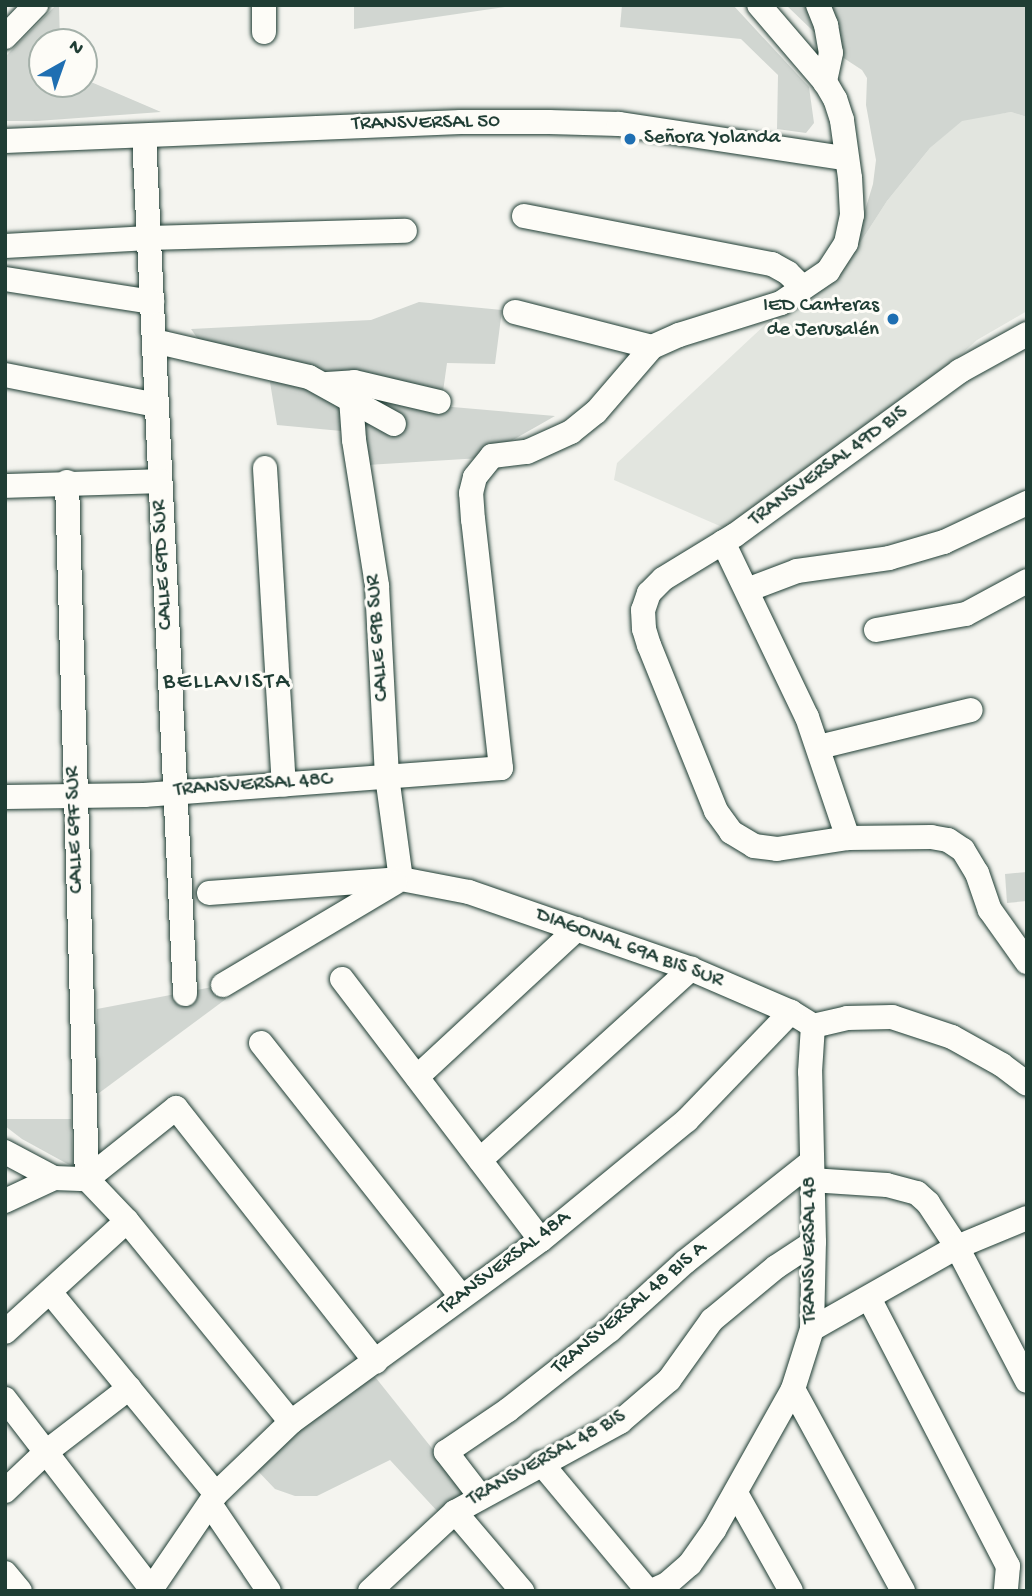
<!DOCTYPE html>
<meta charset="utf-8">
<style>
body{margin:0}
#map{position:relative;width:1032px;height:1596px;overflow:hidden;background:#f4f4ef;font-family:"Gochi Hand",sans-serif}
div>[style]{position:absolute}
.built>*{inset:0;background:#e2e5df}
.green>*{inset:0;background:#d1d6d1}
.roads{filter:drop-shadow(0 0 2px #1f3d34) drop-shadow(0 0 2px #1f3d34)}
.minor>*{height:24px;margin:-12px;padding:0 12px;transform-origin:12px;border-radius:12px;background:#fdfcf7}
.dots>*{width:19px;height:19px;translate:-50% -50%;box-sizing:border-box;border:4px solid #fdfcf7;border-radius:50%}
span{translate:-50% -50%;white-space:nowrap;text-align:center;line-height:1.15;-webkit-text-stroke:6px #fdfcf7;paint-order:stroke}
.street-label{font-size:21px;color:#1f3d34}
.poi-label{font-size:21px;color:#1f3d34}
.left{translate:0 -50%;text-align:left}
.right{translate:-100% -50%;text-align:right}
.neighbourhood-label{font-size:23px;color:#1f3d34;letter-spacing:2px}
.frame{position:absolute;inset:0;border:7px solid #1f3d34;pointer-events:none}
.north{position:absolute;left:28px;top:28px;width:70px;height:70px;box-sizing:border-box;background:#fdfcf7;border:2px solid #a4b0a9;border-radius:50%;rotate:40deg;font-size:19px;font-weight:700;line-height:28px;text-align:center;color:#1f3d34}
.north::after{content:'';display:block;margin:auto;width:24px;height:32px;background:#1f6fb2;clip-path:polygon(50% 0,100% 100%,50% 72%,0 100%)}
</style>
<div id="map">
<div class="built">
<i style="clip-path:polygon(1011px 112px,1027px 117px,1027px 311px,977px 340px,935px 377px,729px 530px,614px 480px,617px 463px,766px 324px,815px 289px,851px 257px,887px 201px,930px 148px,962px 120px)"></i>
</div>
<div class="green">
<i style="clip-path:polygon(56px 5px,59px 5px,60px 42px,42px 42px,42px 84px,84px 84px,84px 79px,161px 112px,37px 121px,5px 121px,5px 57px)"></i>
<i style="clip-path:polygon(354px 5px,501px 6px,518px 5px,354px 29px)"></i>
<i style="clip-path:polygon(622px 5px,733px 5px,809px 87px,814px 123px,806px 133px,777px 129px,778px 75px,741px 39px,620px 27px)"></i>
<i style="clip-path:polygon(786px 5px,1027px 5px,1027px 117px,1011px 112px,962px 121px,930px 148px,887px 201px,851px 257px,873px 184px,876px 160px,866px 105px,867px 78px,862px 70px,836px 53px)"></i>
<i style="clip-path:polygon(419px 302px,502px 310px,495px 364px,447px 363px,441px 406px,555px 416px,481px 458px,367px 465px,363px 433px,277px 425px,269px 376px,200px 342px,191px 329px,371px 320px)"></i>
<i style="clip-path:polygon(1027px 872px,1027px 901px,1007px 903px,1005px 874px)"></i>
<i style="clip-path:polygon(223px 985px,226px 999px,95px 1096px,97px 1009px)"></i>
<i style="clip-path:polygon(5px 1119px,71px 1119px,73px 1167px,22px 1139px,5px 1126px)"></i>
<i style="clip-path:polygon(372px 1373px,466px 1491px,438px 1512px,390px 1460px,317px 1496px,295px 1496px,275px 1489px,255px 1468px,300px 1428px)"></i>
</div>
<div class="roads">
<div class="minor">
<i style="left:264px;top:5px;width:27px;rotate:90deg"></i>
<i style="left:818px;top:5px;width:22px;rotate:68deg"></i>
<i style="left:826px;top:25px;width:28px;rotate:80deg"></i>
<i style="left:831px;top:53px;width:30px;rotate:102deg"></i>
<i style="left:5px;top:37px;width:45px;rotate:-45.9deg"></i>
<i style="left:144px;top:136px;width:859px;rotate:87.26deg"></i>
<i style="left:5px;top:141px;width:456px;rotate:-2.4deg"></i>
<i style="left:461px;top:122px;width:88px"></i>
<i style="left:549px;top:122px;width:70px;rotate:1.6deg"></i>
<i style="left:619px;top:124px;width:229px;rotate:8.6deg"></i>
<i style="left:524px;top:216px;width:253px;rotate:11deg"></i>
<i style="left:772px;top:264px;width:18px;rotate:29deg"></i>
<i style="left:788px;top:273px;width:21px;rotate:45deg"></i>
<i style="left:5px;top:246px;width:144px;rotate:-3.2deg"></i>
<i style="left:149px;top:238px;width:256px;rotate:-1.6deg"></i>
<i style="left:5px;top:279px;width:149px;rotate:8.9deg"></i>
<i style="left:515px;top:312px;width:141px;rotate:14.3deg"></i>
<i style="left:1027px;top:334px;width:77px;rotate:151.1deg"></i>
<i style="left:960px;top:371px;width:278px;rotate:143.9deg"></i>
<i style="left:735px;top:535px;width:84px;rotate:148.6deg"></i>
<i style="left:663px;top:579px;width:20px;rotate:135deg"></i>
<i style="left:649px;top:593px;width:18px;rotate:109deg"></i>
<i style="left:643px;top:610px;width:19px;rotate:87deg"></i>
<i style="left:644px;top:629px;width:17px;rotate:73deg"></i>
<i style="left:649px;top:645px;width:179px;rotate:68deg"></i>
<i style="left:716px;top:811px;width:26px;rotate:54deg"></i>
<i style="left:731px;top:832px;width:27px;rotate:31deg"></i>
<i style="left:754px;top:846px;width:23px;rotate:7deg"></i>
<i style="left:777px;top:849px;width:72px;rotate:-8.8deg"></i>
<i style="left:848px;top:838px;width:83px;rotate:-0.7deg"></i>
<i style="left:931px;top:837px;width:17px;rotate:10deg"></i>
<i style="left:948px;top:840px;width:18px;rotate:34deg"></i>
<i style="left:963px;top:850px;width:27px;rotate:59deg"></i>
<i style="left:977px;top:873px;width:39px;rotate:71deg"></i>
<i style="left:990px;top:910px;width:64px;rotate:54.6deg"></i>
<i style="left:154px;top:341px;width:159px;rotate:13.1deg"></i>
<i style="left:309px;top:377px;width:97px;rotate:28.9deg"></i>
<i style="left:5px;top:375px;width:155px;rotate:11.2deg"></i>
<i style="left:327px;top:384px;width:27px;rotate:-4deg"></i>
<i style="left:354px;top:382px;width:87px;rotate:13.2deg"></i>
<i style="left:351px;top:398px;width:42px;rotate:85.9deg"></i>
<i style="left:354px;top:440px;width:148px;rotate:81deg"></i>
<i style="left:377px;top:586px;width:190px;rotate:87deg"></i>
<i style="left:387px;top:776px;width:104px;rotate:82.3deg"></i>
<i style="left:265px;top:468px;width:317px;rotate:86.6deg"></i>
<i style="left:67px;top:482px;width:697px;rotate:88.36deg"></i>
<i style="left:5px;top:486px;width:155px;rotate:-1.8deg"></i>
<i style="left:723px;top:542px;width:194px;rotate:64.4deg"></i>
<i style="left:807px;top:717px;width:128px;rotate:71.3deg"></i>
<i style="left:747px;top:590px;width:53px;rotate:-20.8deg"></i>
<i style="left:797px;top:571px;width:93px;rotate:-8deg"></i>
<i style="left:889px;top:558px;width:57px;rotate:-16.2deg"></i>
<i style="left:944px;top:542px;width:92px;rotate:-25.2deg"></i>
<i style="left:876px;top:630px;width:91px;rotate:-10.1deg"></i>
<i style="left:966px;top:614px;width:69px;rotate:-28.4deg"></i>
<i style="left:819px;top:747px;width:156px;rotate:-13.7deg"></i>
<i style="left:5px;top:797px;width:139px;rotate:-0.8deg"></i>
<i style="left:144px;top:795px;width:358px;rotate:-4.3deg"></i>
<i style="left:501px;top:768px;width:250px;rotate:-96.4deg"></i>
<i style="left:473px;top:520px;width:27px;rotate:-94deg"></i>
<i style="left:471px;top:493px;width:16px;rotate:-76deg"></i>
<i style="left:475px;top:477px;width:27px;rotate:-51deg"></i>
<i style="left:492px;top:456px;width:35px;rotate:-7deg"></i>
<i style="left:527px;top:452px;width:48px;rotate:-24.4deg"></i>
<i style="left:571px;top:432px;width:32px;rotate:-39deg"></i>
<i style="left:596px;top:412px;width:86px;rotate:-49.3deg"></i>
<i style="left:652px;top:347px;width:30px;rotate:-24deg"></i>
<i style="left:679px;top:335px;width:107px;rotate:-17.4deg"></i>
<i style="left:781px;top:303px;width:57px;rotate:-34.2deg"></i>
<i style="left:828px;top:271px;width:33px;rotate:-57deg"></i>
<i style="left:846px;top:243px;width:29px;rotate:-78deg"></i>
<i style="left:852px;top:215px;width:37px;rotate:-93deg"></i>
<i style="left:850px;top:178px;width:59px;rotate:-97.9deg"></i>
<i style="left:842px;top:120px;width:22px;rotate:-108deg"></i>
<i style="left:835px;top:99px;width:20px;rotate:-120deg"></i>
<i style="left:825px;top:82px;width:101px;rotate:-130.6deg"></i>
<i style="left:209px;top:893px;width:193px;rotate:-4.2deg"></i>
<i style="left:401px;top:879px;width:69px;rotate:10.8deg"></i>
<i style="left:469px;top:892px;width:235px;rotate:19.1deg"></i>
<i style="left:691px;top:969px;width:109px;rotate:23.3deg"></i>
<i style="left:791px;top:1012px;width:26px;rotate:32deg"></i>
<i style="left:813px;top:1026px;width:35px;rotate:-13deg"></i>
<i style="left:847px;top:1018px;width:45px;rotate:-1.3deg"></i>
<i style="left:892px;top:1017px;width:63px;rotate:18.4deg"></i>
<i style="left:952px;top:1037px;width:57px;rotate:29.2deg"></i>
<i style="left:1002px;top:1065px;width:31px;rotate:37deg"></i>
<i style="left:342px;top:979px;width:328px;rotate:52.7deg"></i>
<i style="left:223px;top:985px;width:200px;rotate:-30.7deg"></i>
<i style="left:261px;top:1043px;width:323px;rotate:51.7deg"></i>
<i style="left:417px;top:1077px;width:218px;rotate:-42.8deg"></i>
<i style="left:5px;top:1152px;width:55px;rotate:28deg"></i>
<i style="left:54px;top:1178px;width:33px;rotate:2deg"></i>
<i style="left:480px;top:1160px;width:285px;rotate:-42.2deg"></i>
<i style="left:87px;top:1179px;width:114px;rotate:-38.6deg"></i>
<i style="left:176px;top:1108px;width:323px;rotate:51.8deg"></i>
<i style="left:87px;top:1179px;width:58px;rotate:46.4deg"></i>
<i style="left:127px;top:1221px;width:259px;rotate:50.8deg"></i>
<i style="left:811px;top:1180px;width:76px;rotate:3.8deg"></i>
<i style="left:887px;top:1185px;width:31px;rotate:15deg"></i>
<i style="left:917px;top:1193px;width:15px;rotate:42deg"></i>
<i style="left:928px;top:1203px;width:53px;rotate:56.6deg"></i>
<i style="left:957px;top:1247px;width:151px;rotate:62.4deg"></i>
<i style="left:5px;top:1201px;width:54px;rotate:-25.1deg"></i>
<i style="left:50px;top:1292px;width:261px;rotate:50.6deg"></i>
<i style="left:869px;top:1298px;width:302px;rotate:62.6deg"></i>
<i style="left:1008px;top:1566px;width:25px;rotate:95deg"></i>
<i style="left:812px;top:1329px;width:167px;rotate:-29.5deg"></i>
<i style="left:957px;top:1247px;width:76px;rotate:-22.5deg"></i>
<i style="left:5px;top:1332px;width:165px;rotate:-42.3deg"></i>
<i style="left:793px;top:1389px;width:230px;rotate:61.4deg"></i>
<i style="left:5px;top:1399px;width:242px;rotate:52.4deg"></i>
<i style="left:541px;top:1463px;width:167px;rotate:50.1deg"></i>
<i style="left:5px;top:1491px;width:57px;rotate:-43.6deg"></i>
<i style="left:46px;top:1452px;width:105px;rotate:-37.6deg"></i>
<i style="left:736px;top:1493px;width:112px;rotate:60.7deg"></i>
<i style="left:480px;top:1496px;width:56px;rotate:-127.7deg"></i>
<i style="left:446px;top:1452px;width:75px;rotate:-34.1deg"></i>
<i style="left:508px;top:1410px;width:130px;rotate:-38.1deg"></i>
<i style="left:610px;top:1330px;width:101px;rotate:-42.2deg"></i>
<i style="left:685px;top:1262px;width:161px;rotate:-38.4deg"></i>
<i style="left:210px;top:1504px;width:105px;rotate:55.9deg"></i>
<i style="left:455px;top:1512px;width:104px;rotate:49.7deg"></i>
<i style="left:5px;top:1573px;width:23px;rotate:50deg"></i>
<i style="left:150px;top:1591px;width:117px;rotate:-55.8deg"></i>
<i style="left:216px;top:1494px;width:104px;rotate:-43.8deg"></i>
<i style="left:291px;top:1422px;width:309px;rotate:-36.1deg"></i>
<i style="left:541px;top:1240px;width:189px;rotate:-39.4deg"></i>
<i style="left:687px;top:1120px;width:150px;rotate:-46.1deg"></i>
<i style="left:370px;top:1591px;width:116px;rotate:-42.9deg"></i>
<i style="left:455px;top:1512px;width:188px;rotate:-28.6deg"></i>
<i style="left:620px;top:1422px;width:65px;rotate:-40.6deg"></i>
<i style="left:669px;top:1380px;width:74px;rotate:-54.4deg"></i>
<i style="left:712px;top:1320px;width:83px;rotate:-39.6deg"></i>
<i style="left:776px;top:1267px;width:45px;rotate:-33.3deg"></i>
<i style="left:652px;top:1591px;width:17px;rotate:-25deg"></i>
<i style="left:667px;top:1584px;width:30px;rotate:-41deg"></i>
<i style="left:690px;top:1564px;width:42px;rotate:-54.8deg"></i>
<i style="left:714px;top:1530px;width:162px;rotate:-60.7deg"></i>
<i style="left:793px;top:1389px;width:63px;rotate:-72.4deg"></i>
<i style="left:812px;top:1329px;width:87px;rotate:-88.7deg"></i>
<i style="left:814px;top:1242px;width:170px;rotate:-91.3deg"></i>
<i style="left:810px;top:1072px;width:46px;rotate:-86.3deg"></i>
</div>
</div>
<div class="dots">
<i style="left:630px;top:139px;background:#1f6fb2"></i>
<i style="left:893px;top:319px;background:#1f6fb2"></i>
</div>
<div class="street-label">
<span style="left:426px;top:124px;rotate:-1deg">TRANSVERSAL 50</span>
<span style="left:829px;top:467px;rotate:-36deg">TRANSVERSAL 49D BIS</span>
<span style="left:164px;top:565px;rotate:-93deg">CALLE 69D SUR</span>
<span style="left:379px;top:638px;rotate:-94deg">CALLE 69B SUR</span>
<span style="left:253px;top:786px;rotate:-4deg">TRANSVERSAL 48C</span>
<span style="left:76px;top:830px;rotate:-92deg">CALLE 69F SUR</span>
<span style="left:629px;top:949px;rotate:20deg">DIAGONAL 69A BIS SUR</span>
<span style="left:811px;top:1250px;rotate:-90deg">TRANSVERSAL 48</span>
<span style="left:505px;top:1264px;rotate:-37deg">TRANSVERSAL 48A</span>
<span style="left:630px;top:1309px;rotate:-40deg">TRANSVERSAL 48 BIS A</span>
<span style="left:547px;top:1459px;rotate:-29deg">TRANSVERSAL 48 BIS</span>
</div>
<div class="poi-label">
<span class="left" style="left:644px;top:139px">Señora Yolanda</span>
<span class="right" style="left:879px;top:319px">IED Canteras<br>de Jerusalén</span>
</div>
<div class="neighbourhood-label">
<span style="left:227px;top:683px">BELLAVISTA</span>
</div>
<div class="frame"></div>
<div class="north">N</div>
</div>
